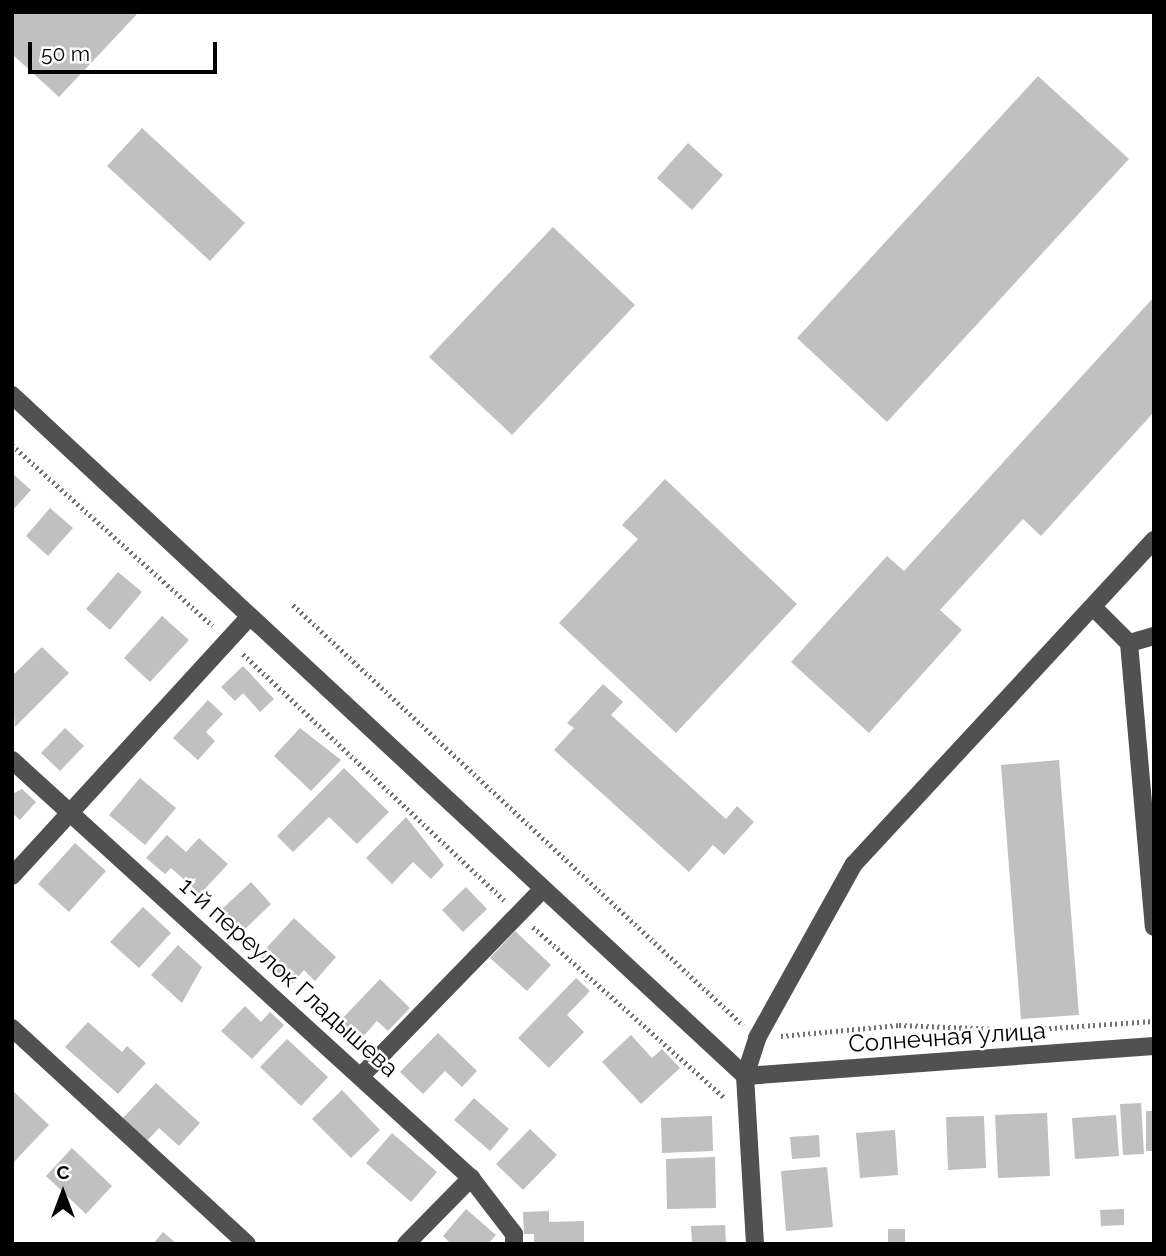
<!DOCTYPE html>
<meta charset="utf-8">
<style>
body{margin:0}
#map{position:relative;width:1166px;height:1256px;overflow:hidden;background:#fff;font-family:Raleway,sans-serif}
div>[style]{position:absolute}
.building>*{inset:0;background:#c0c0c0}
.path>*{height:4.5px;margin-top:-2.25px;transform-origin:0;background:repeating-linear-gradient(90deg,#737373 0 2px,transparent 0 5.5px)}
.minor>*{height:18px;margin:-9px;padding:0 9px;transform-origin:9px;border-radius:9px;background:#515151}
span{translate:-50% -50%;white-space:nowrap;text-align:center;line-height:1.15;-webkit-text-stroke:5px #fff;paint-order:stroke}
.street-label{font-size:24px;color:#000}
.frame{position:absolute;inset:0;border:14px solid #000;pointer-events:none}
.north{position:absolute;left:28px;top:1158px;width:70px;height:70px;-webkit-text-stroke:5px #fff;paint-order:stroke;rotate:0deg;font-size:19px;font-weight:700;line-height:28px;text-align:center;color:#000}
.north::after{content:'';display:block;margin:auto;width:24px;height:32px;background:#000;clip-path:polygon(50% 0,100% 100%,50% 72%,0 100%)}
.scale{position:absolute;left:28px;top:42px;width:189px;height:32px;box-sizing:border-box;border:4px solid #000;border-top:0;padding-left:9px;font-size:21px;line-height:24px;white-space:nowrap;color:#000;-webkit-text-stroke:5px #fff;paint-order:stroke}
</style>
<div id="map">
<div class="building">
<i style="clip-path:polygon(12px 12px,139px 12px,59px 97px,12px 54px)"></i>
<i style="clip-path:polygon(1038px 76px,1129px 159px,887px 422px,797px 338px)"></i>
<i style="clip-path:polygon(142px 128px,245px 223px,210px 261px,107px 166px)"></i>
<i style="clip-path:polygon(688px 143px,723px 175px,692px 210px,657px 178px)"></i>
<i style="clip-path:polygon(553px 227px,635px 305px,512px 435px,429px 357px)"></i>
<i style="clip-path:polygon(1154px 297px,1154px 412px,1041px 536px,1023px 519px,940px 610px,962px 630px,869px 733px,791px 662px,887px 556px,904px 571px)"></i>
<i style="clip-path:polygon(12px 473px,31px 490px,12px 511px)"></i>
<i style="clip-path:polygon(665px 479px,797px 604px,676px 733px,559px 623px,638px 539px,622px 525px)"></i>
<i style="clip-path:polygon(50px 508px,73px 528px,48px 556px,26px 536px)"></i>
<i style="clip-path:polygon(118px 572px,142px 592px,110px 630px,86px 609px)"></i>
<i style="clip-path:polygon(162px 616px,189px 640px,150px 682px,124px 658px)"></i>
<i style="clip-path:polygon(42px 647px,69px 673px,15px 727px,12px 676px)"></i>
<i style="clip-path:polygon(243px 666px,274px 699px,260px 712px,243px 693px,235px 701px,221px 687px)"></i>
<i style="clip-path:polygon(603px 684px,623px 702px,611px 715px,726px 819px,737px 806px,754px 822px,724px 855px,713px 845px,689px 872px,554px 750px,574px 728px,567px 723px)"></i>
<i style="clip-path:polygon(208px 700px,223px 714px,206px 732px,215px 741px,198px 760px,173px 738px)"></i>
<i style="clip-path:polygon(65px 728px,84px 746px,60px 771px,41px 753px)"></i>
<i style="clip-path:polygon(300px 728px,341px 760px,311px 791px,274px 756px)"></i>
<i style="clip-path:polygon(1059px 760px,1079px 1015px,1021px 1019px,1001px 765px)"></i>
<i style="clip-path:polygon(344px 768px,389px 812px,357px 844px,329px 817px,293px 852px,277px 836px)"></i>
<i style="clip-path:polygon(140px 778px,176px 808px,145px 845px,109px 815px)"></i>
<i style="clip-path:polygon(22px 789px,36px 802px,20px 820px,12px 813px,12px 794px)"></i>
<i style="clip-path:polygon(406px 817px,444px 865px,431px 879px,413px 862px,392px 884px,366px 858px)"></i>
<i style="clip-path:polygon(167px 835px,186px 852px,199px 838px,228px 864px,200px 894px,171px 868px,165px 874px,146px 858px)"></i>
<i style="clip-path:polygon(75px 843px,106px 871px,69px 912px,38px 884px)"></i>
<i style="clip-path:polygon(251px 882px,271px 904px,242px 932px,221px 910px)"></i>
<i style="clip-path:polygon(466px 887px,487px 909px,463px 932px,442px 910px)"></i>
<i style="clip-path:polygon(143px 907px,171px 933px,139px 968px,110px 942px)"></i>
<i style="clip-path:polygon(294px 918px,336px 957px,315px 981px,304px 970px,293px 983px,257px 958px)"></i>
<i style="clip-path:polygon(515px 931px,551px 965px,527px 991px,490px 958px)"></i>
<i style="clip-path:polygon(178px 945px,202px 967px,182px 1003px,151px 975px)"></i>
<i style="clip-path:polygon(576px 978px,590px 991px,567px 1015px,584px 1032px,549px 1068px,518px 1038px)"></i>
<i style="clip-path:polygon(380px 979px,410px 1008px,388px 1031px,377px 1021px,360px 1040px,340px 1021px)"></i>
<i style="clip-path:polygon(245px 1006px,261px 1022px,270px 1012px,284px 1025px,252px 1059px,221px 1031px)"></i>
<i style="clip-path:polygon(88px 1022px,122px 1052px,127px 1046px,146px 1063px,118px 1094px,65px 1047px)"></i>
<i style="clip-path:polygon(438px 1033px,477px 1071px,462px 1087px,445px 1071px,423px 1094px,400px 1072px)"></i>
<i style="clip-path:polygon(631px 1035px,652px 1058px,662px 1049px,680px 1068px,641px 1104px,602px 1062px)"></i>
<i style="clip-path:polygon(287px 1039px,328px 1077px,301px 1106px,260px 1067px)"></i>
<i style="clip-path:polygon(156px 1083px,200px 1123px,179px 1146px,159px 1128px,147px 1141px,123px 1118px)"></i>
<i style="clip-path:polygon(12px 1090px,49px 1125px,12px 1164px)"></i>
<i style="clip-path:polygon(342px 1090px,380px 1130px,351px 1158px,312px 1119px)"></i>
<i style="clip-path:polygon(474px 1098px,509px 1129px,490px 1151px,454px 1120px)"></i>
<i style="clip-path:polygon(1141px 1103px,1144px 1154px,1123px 1155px,1120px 1104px)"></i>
<i style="clip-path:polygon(1146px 1111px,1154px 1111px,1154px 1151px,1146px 1151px)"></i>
<i style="clip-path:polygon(1047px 1113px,1050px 1176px,998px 1178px,995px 1115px)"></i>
<i style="clip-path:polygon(1116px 1115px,1119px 1156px,1075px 1159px,1072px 1118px)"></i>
<i style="clip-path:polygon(712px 1116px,713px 1151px,662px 1153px,661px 1118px)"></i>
<i style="clip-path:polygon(984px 1116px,986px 1168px,948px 1170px,946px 1117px)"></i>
<i style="clip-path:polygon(530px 1129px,557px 1155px,523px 1190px,496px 1164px)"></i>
<i style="clip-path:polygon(895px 1130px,898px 1175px,860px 1178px,856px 1133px)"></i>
<i style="clip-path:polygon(392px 1133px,437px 1172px,411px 1202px,366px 1163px)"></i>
<i style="clip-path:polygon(819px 1135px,820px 1157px,792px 1159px,790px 1137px)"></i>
<i style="clip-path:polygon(72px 1148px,112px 1186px,86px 1214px,46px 1176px)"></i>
<i style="clip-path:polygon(715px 1157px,716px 1208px,667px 1209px,666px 1159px)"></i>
<i style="clip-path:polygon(827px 1167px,833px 1227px,786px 1231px,781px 1171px)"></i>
<i style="clip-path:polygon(466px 1209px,496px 1235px,488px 1244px,451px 1244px,443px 1236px)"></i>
<i style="clip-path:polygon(1124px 1209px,1124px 1225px,1101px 1226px,1100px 1210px)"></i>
<i style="clip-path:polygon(549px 1211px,549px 1222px,584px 1221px,584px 1244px,534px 1244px,534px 1234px,524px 1234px,523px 1212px)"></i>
<i style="clip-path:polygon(725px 1225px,726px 1244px,692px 1244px,691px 1226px)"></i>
<i style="clip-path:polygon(888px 1229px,905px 1229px,905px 1244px,888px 1244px)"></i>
<i style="clip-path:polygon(163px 1232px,177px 1244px,153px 1244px)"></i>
</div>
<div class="path">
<i style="left:12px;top:445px;width:270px;rotate:42deg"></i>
<i style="left:293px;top:605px;width:616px;rotate:43.03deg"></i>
<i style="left:243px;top:654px;width:359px;rotate:43.3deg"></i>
<i style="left:533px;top:927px;width:257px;rotate:41.7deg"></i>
<i style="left:781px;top:1036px;width:119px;rotate:-5.3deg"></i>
<i style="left:899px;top:1025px;width:123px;rotate:2.3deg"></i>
<i style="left:1022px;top:1030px;width:132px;rotate:-3.9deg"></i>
</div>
<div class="minor">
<i style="left:12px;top:395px;width:1001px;rotate:42.89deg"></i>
<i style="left:1093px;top:607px;width:51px;rotate:45deg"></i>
<i style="left:1154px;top:636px;width:26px;rotate:164deg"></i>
<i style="left:1129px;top:643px;width:285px;rotate:85deg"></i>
<i style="left:12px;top:760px;width:621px;rotate:42.32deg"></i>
<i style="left:471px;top:1178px;width:71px;rotate:52.5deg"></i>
<i style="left:514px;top:1234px;width:10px;rotate:90deg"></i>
<i style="left:12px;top:876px;width:350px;rotate:-47.5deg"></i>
<i style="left:12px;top:1028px;width:319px;rotate:42.6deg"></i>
<i style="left:361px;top:1076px;width:261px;rotate:-45.8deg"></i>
<i style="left:745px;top:1076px;width:410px;rotate:-4.2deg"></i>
<i style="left:406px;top:1244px;width:93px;rotate:-45.4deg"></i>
<i style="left:755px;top:1244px;width:168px;rotate:-93.4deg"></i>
<i style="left:745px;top:1076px;width:40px;rotate:-72deg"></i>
<i style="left:757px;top:1038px;width:199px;rotate:-60.9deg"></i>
<i style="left:854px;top:864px;width:442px;rotate:-47.2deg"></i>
</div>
<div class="street-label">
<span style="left:289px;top:977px;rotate:42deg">1-й переулок Гладышева</span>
<span style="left:947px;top:1037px;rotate:-4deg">Солнечная улица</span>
</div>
<div class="frame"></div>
<div class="north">С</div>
<div class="scale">50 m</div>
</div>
